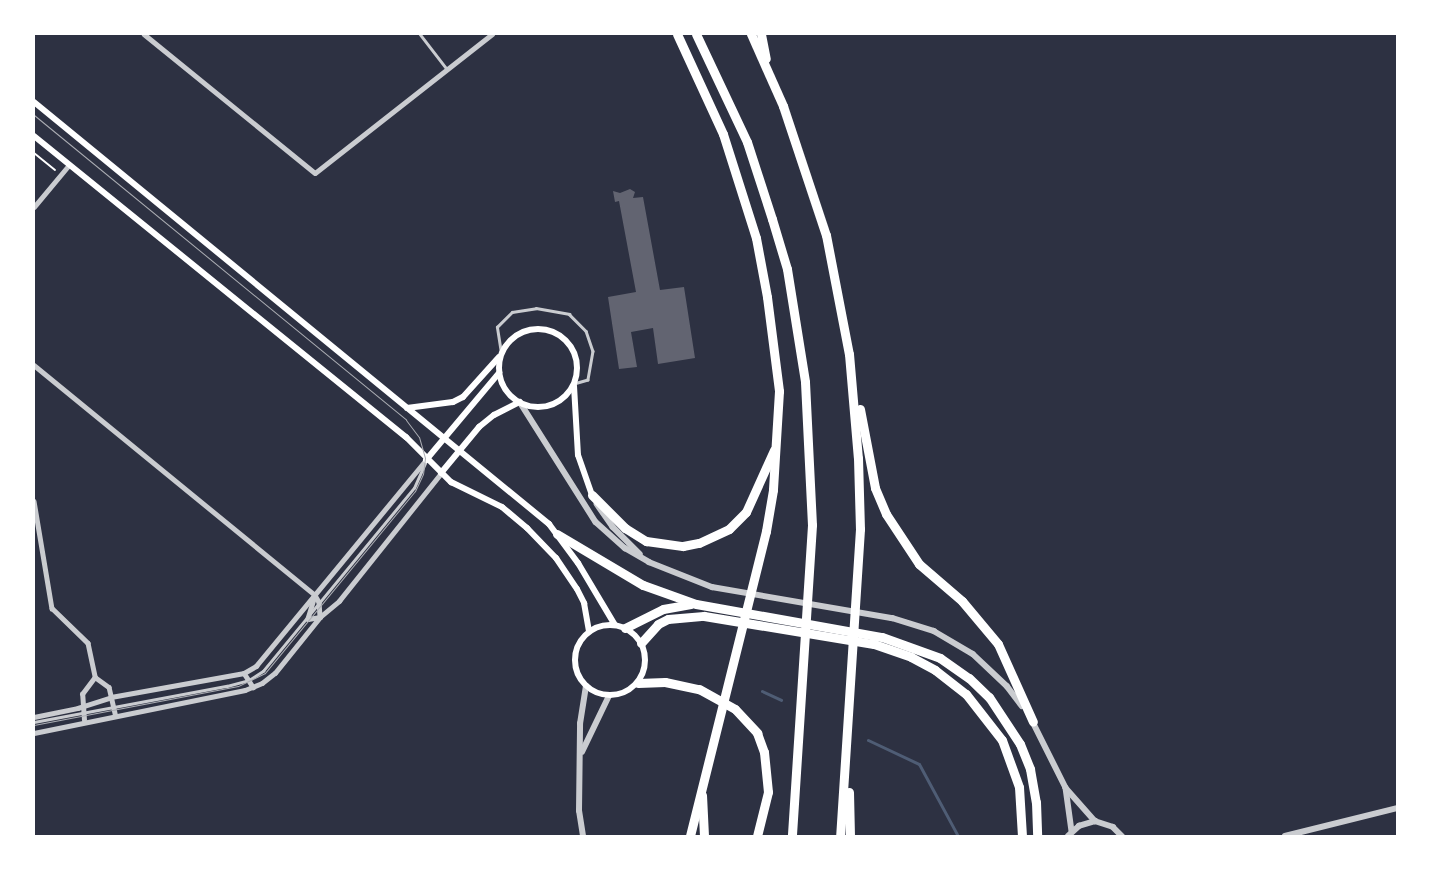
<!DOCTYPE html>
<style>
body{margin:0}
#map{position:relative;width:1431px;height:870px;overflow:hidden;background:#2d3142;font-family:"Fira Sans Condensed",sans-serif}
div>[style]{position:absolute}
.stream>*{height:3px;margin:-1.5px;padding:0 1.5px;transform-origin:1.5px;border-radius:1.5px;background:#4f5d75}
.building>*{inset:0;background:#626471}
.path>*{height:2px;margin:-1px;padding:0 1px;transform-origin:1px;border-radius:1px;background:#fff}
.service>*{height:2.5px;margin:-1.25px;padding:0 1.25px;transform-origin:1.25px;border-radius:1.25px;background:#caccd0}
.minor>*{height:4.5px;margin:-2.25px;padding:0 2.25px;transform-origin:2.25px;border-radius:2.25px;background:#caccd0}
.tertiary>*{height:5.5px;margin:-2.75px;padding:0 2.75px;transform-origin:2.75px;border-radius:2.75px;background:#caccd0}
.secondary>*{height:6px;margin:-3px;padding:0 3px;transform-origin:3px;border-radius:3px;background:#fff}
.secondary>.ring{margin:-3px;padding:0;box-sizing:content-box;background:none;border:6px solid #fff;border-radius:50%}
.motorway>*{height:9px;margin:-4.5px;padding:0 4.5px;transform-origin:4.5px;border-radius:4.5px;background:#fff}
.tram>*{height:1px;margin:-0.5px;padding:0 0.5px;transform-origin:0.5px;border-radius:0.5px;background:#abadb3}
span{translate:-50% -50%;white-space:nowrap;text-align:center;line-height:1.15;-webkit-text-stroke:4px #fff;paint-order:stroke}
.frame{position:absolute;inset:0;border:35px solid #fff;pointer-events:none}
</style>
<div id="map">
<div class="stream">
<i style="left:762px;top:691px;width:21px;rotate:25deg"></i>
<i style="left:868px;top:740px;width:56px;rotate:25.2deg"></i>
<i style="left:919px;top:764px;width:82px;rotate:61.6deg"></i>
</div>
<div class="building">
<i style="clip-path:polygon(630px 189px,635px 192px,633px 198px,643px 197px,660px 290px,684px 287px,695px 358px,658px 364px,653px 328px,631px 332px,637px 367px,619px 369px,608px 297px,636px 292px,619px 201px,615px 202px,613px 191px,620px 193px)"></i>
</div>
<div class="path">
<i style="left:34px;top:153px;width:27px;rotate:39deg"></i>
</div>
<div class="service">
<i style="left:420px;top:34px;width:44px;rotate:52.4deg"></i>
<i style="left:501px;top:353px;width:26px;rotate:-99deg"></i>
<i style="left:497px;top:327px;width:21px;rotate:-45deg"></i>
<i style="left:512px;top:312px;width:24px;rotate:-9deg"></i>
<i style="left:536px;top:308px;width:34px;rotate:10deg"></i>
<i style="left:569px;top:314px;width:24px;rotate:45deg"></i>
<i style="left:586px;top:331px;width:21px;rotate:71deg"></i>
<i style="left:593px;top:351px;width:29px;rotate:100deg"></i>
<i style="left:588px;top:380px;width:15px;rotate:164deg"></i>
<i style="left:34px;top:722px;width:196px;rotate:-10.6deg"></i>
<i style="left:227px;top:686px;width:23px;rotate:-15deg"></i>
<i style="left:249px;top:680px;width:17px;rotate:-33deg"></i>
<i style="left:263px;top:671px;width:237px;rotate:-50.5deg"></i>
<i style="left:414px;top:488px;width:27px;rotate:-66deg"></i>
</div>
<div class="minor">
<i style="left:144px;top:34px;width:220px;rotate:39.1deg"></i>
<i style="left:315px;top:173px;width:225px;rotate:-38.1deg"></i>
<i style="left:34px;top:207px;width:55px;rotate:-50.2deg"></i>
<i style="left:34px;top:365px;width:363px;rotate:39.3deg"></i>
<i style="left:315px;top:595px;width:8px;rotate:60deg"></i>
<i style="left:319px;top:602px;width:15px;rotate:86deg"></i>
<i style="left:34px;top:501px;width:109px;rotate:80.5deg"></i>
<i style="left:52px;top:608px;width:50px;rotate:44.2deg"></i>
<i style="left:88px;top:643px;width:35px;rotate:78deg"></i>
<i style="left:95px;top:677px;width:17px;rotate:36deg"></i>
<i style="left:109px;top:687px;width:28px;rotate:77deg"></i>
<i style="left:314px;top:599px;width:21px;rotate:107deg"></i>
<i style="left:308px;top:619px;width:12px;rotate:-9deg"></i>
<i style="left:244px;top:673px;width:17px;rotate:57deg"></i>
<i style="left:34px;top:717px;width:45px;rotate:-11.6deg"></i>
<i style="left:78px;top:708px;width:35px;rotate:-18deg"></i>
<i style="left:111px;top:697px;width:135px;rotate:-10.2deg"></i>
<i style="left:244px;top:673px;width:14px;rotate:-30deg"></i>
<i style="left:256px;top:666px;width:267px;rotate:-50.5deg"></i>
<i style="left:84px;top:720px;width:26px;rotate:-94deg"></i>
<i style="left:82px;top:694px;width:21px;rotate:-53deg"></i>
<i style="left:34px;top:733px;width:215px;rotate:-11.5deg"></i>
<i style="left:245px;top:690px;width:18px;rotate:-22deg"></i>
<i style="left:262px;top:683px;width:16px;rotate:-38deg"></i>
<i style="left:275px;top:673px;width:72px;rotate:-51.2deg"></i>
<i style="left:320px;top:617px;width:25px;rotate:-40deg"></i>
<i style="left:339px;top:601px;width:164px;rotate:-51.4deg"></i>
</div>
<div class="tertiary">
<i style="left:520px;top:402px;width:142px;rotate:57.7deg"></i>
<i style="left:596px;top:522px;width:39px;rotate:42deg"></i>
<i style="left:625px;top:548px;width:28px;rotate:30deg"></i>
<i style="left:649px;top:562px;width:68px;rotate:21.6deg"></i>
<i style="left:712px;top:587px;width:183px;rotate:9.8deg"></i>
<i style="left:892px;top:618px;width:44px;rotate:17.2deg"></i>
<i style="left:934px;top:631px;width:45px;rotate:30.5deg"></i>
<i style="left:973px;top:654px;width:47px;rotate:43.3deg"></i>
<i style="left:1007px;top:686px;width:25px;rotate:53deg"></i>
<i style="left:597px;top:504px;width:28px;rotate:55deg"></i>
<i style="left:613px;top:527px;width:38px;rotate:45deg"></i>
<i style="left:1032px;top:720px;width:76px;rotate:63.4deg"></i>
<i style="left:1066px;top:788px;width:44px;rotate:48.7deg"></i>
<i style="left:582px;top:752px;width:62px;rotate:-64.3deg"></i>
<i style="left:1066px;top:788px;width:43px;rotate:82.1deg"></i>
<i style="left:583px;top:836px;width:25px;rotate:-99deg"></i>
<i style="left:579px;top:811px;width:87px;rotate:-89.3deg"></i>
<i style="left:580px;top:724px;width:38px;rotate:-81deg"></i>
<i style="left:1068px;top:836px;width:15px;rotate:-42deg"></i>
<i style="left:1079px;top:826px;width:17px;rotate:-17deg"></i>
<i style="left:1095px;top:821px;width:19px;rotate:18deg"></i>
<i style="left:1113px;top:827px;width:13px;rotate:45deg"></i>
<i style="left:1285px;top:836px;width:115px;rotate:-14deg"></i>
</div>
<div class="secondary">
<i style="left:34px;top:102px;width:666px;rotate:39.33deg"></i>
<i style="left:549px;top:524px;width:49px;rotate:53.4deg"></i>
<i style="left:578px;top:563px;width:72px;rotate:59.2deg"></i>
<i style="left:34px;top:136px;width:479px;rotate:39deg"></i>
<i style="left:406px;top:437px;width:64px;rotate:45deg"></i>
<i style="left:451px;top:482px;width:57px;rotate:26.1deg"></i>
<i style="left:502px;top:507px;width:33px;rotate:40deg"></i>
<i style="left:527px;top:528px;width:42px;rotate:46deg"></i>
<i style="left:556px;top:558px;width:37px;rotate:56deg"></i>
<i style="left:577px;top:589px;width:16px;rotate:63deg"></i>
<i style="left:584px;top:603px;width:28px;rotate:80deg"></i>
<i class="ring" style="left:499px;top:329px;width:72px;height:72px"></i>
<i style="left:574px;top:386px;width:69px;rotate:86.7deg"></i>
<i style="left:578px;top:455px;width:42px;rotate:70.7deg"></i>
<i style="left:407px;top:408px;width:46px;rotate:-7.4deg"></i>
<i style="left:453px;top:402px;width:11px;rotate:-27deg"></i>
<i style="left:463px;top:397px;width:54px;rotate:-48deg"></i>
<i style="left:426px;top:460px;width:114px;rotate:-50deg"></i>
<i style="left:441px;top:473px;width:60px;rotate:-50.4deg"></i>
<i style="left:479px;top:427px;width:19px;rotate:-39deg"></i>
<i style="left:494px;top:415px;width:29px;rotate:-27deg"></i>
<i class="ring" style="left:575px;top:625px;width:64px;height:64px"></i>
</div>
<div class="motorway">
<i style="left:677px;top:34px;width:110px;rotate:65.3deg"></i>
<i style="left:723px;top:134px;width:109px;rotate:72.4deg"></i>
<i style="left:756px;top:238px;width:60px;rotate:79.4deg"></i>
<i style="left:767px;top:297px;width:95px;rotate:82.7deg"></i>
<i style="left:779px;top:391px;width:99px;rotate:93.5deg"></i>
<i style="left:773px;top:490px;width:42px;rotate:99.7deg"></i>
<i style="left:766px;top:531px;width:314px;rotate:104deg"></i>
<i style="left:696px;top:34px;width:119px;rotate:64.7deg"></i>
<i style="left:747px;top:142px;width:81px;rotate:72deg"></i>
<i style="left:772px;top:219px;width:52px;rotate:73.3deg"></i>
<i style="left:787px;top:269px;width:114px;rotate:80.9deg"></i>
<i style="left:805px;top:382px;width:143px;rotate:87.2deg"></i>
<i style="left:812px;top:525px;width:312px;rotate:93.7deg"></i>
<i style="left:751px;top:34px;width:79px;rotate:66deg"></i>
<i style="left:783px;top:106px;width:136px;rotate:71.6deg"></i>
<i style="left:826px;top:235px;width:121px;rotate:79.1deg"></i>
<i style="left:849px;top:354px;width:104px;rotate:85.1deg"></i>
<i style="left:858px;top:458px;width:71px;rotate:88.4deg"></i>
<i style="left:860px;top:529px;width:308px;rotate:93.7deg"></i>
<i style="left:761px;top:34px;width:25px;rotate:79deg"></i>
<i style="left:860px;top:409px;width:80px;rotate:79.2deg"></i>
<i style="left:875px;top:488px;width:28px;rotate:67deg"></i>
<i style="left:886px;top:514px;width:60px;rotate:56.6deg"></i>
<i style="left:919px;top:564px;width:57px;rotate:40.7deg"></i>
<i style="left:962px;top:601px;width:56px;rotate:50.1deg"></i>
<i style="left:998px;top:644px;width:85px;rotate:65.8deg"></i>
<i style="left:592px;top:495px;width:47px;rotate:45deg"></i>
<i style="left:625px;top:528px;width:25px;rotate:32deg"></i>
<i style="left:646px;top:541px;width:37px;rotate:8deg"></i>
<i style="left:683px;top:546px;width:16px;rotate:-11deg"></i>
<i style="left:699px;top:543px;width:33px;rotate:-25deg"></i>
<i style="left:729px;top:529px;width:24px;rotate:-45deg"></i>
<i style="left:746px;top:512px;width:68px;rotate:-65.7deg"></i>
<i style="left:557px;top:534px;width:100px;rotate:30.7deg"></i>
<i style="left:643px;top:585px;width:56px;rotate:19.7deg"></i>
<i style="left:696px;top:604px;width:189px;rotate:10.1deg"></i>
<i style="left:882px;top:637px;width:62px;rotate:19.9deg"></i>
<i style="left:940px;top:658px;width:35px;rotate:35deg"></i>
<i style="left:969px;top:678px;width:28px;rotate:44deg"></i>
<i style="left:989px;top:697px;width:56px;rotate:56.6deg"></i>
<i style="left:1020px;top:744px;width:27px;rotate:68deg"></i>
<i style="left:1030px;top:769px;width:34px;rotate:80deg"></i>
<i style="left:1036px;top:802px;width:34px;rotate:88deg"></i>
<i style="left:625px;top:628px;width:42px;rotate:-26.6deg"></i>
<i style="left:663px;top:609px;width:28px;rotate:-10deg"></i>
<i style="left:641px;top:643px;width:25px;rotate:-48deg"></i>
<i style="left:658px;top:624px;width:11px;rotate:-27deg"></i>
<i style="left:668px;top:619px;width:36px;rotate:-5deg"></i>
<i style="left:704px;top:616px;width:172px;rotate:9.4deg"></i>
<i style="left:874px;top:644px;width:39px;rotate:19deg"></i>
<i style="left:911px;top:657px;width:27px;rotate:28deg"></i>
<i style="left:935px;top:670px;width:39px;rotate:38deg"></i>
<i style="left:966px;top:694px;width:58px;rotate:52deg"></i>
<i style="left:1002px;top:740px;width:50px;rotate:70.1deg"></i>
<i style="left:1019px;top:787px;width:49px;rotate:86.5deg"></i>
<i style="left:638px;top:683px;width:27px;rotate:-2deg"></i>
<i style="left:665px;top:682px;width:35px;rotate:12deg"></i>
<i style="left:699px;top:689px;width:41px;rotate:29.1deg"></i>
<i style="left:735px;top:709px;width:33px;rotate:47deg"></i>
<i style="left:757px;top:733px;width:20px;rotate:70deg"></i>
<i style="left:764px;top:752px;width:40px;rotate:84.3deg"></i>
<i style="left:768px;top:792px;width:45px;rotate:104deg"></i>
<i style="left:849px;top:792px;width:44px;rotate:88.7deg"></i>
<i style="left:702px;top:795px;width:41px;rotate:87.2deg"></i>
</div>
<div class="tram">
<i style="left:34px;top:115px;width:481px;rotate:39.3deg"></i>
<i style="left:406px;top:420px;width:21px;rotate:53deg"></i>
<i style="left:419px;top:437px;width:22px;rotate:74deg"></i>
<i style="left:425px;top:458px;width:16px;rotate:97deg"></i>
<i style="left:423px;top:474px;width:19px;rotate:115deg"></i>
<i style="left:415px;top:491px;width:236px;rotate:129.5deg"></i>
<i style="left:265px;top:673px;width:30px;rotate:154deg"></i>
<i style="left:238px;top:686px;width:208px;rotate:169.2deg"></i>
</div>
<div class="frame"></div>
</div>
